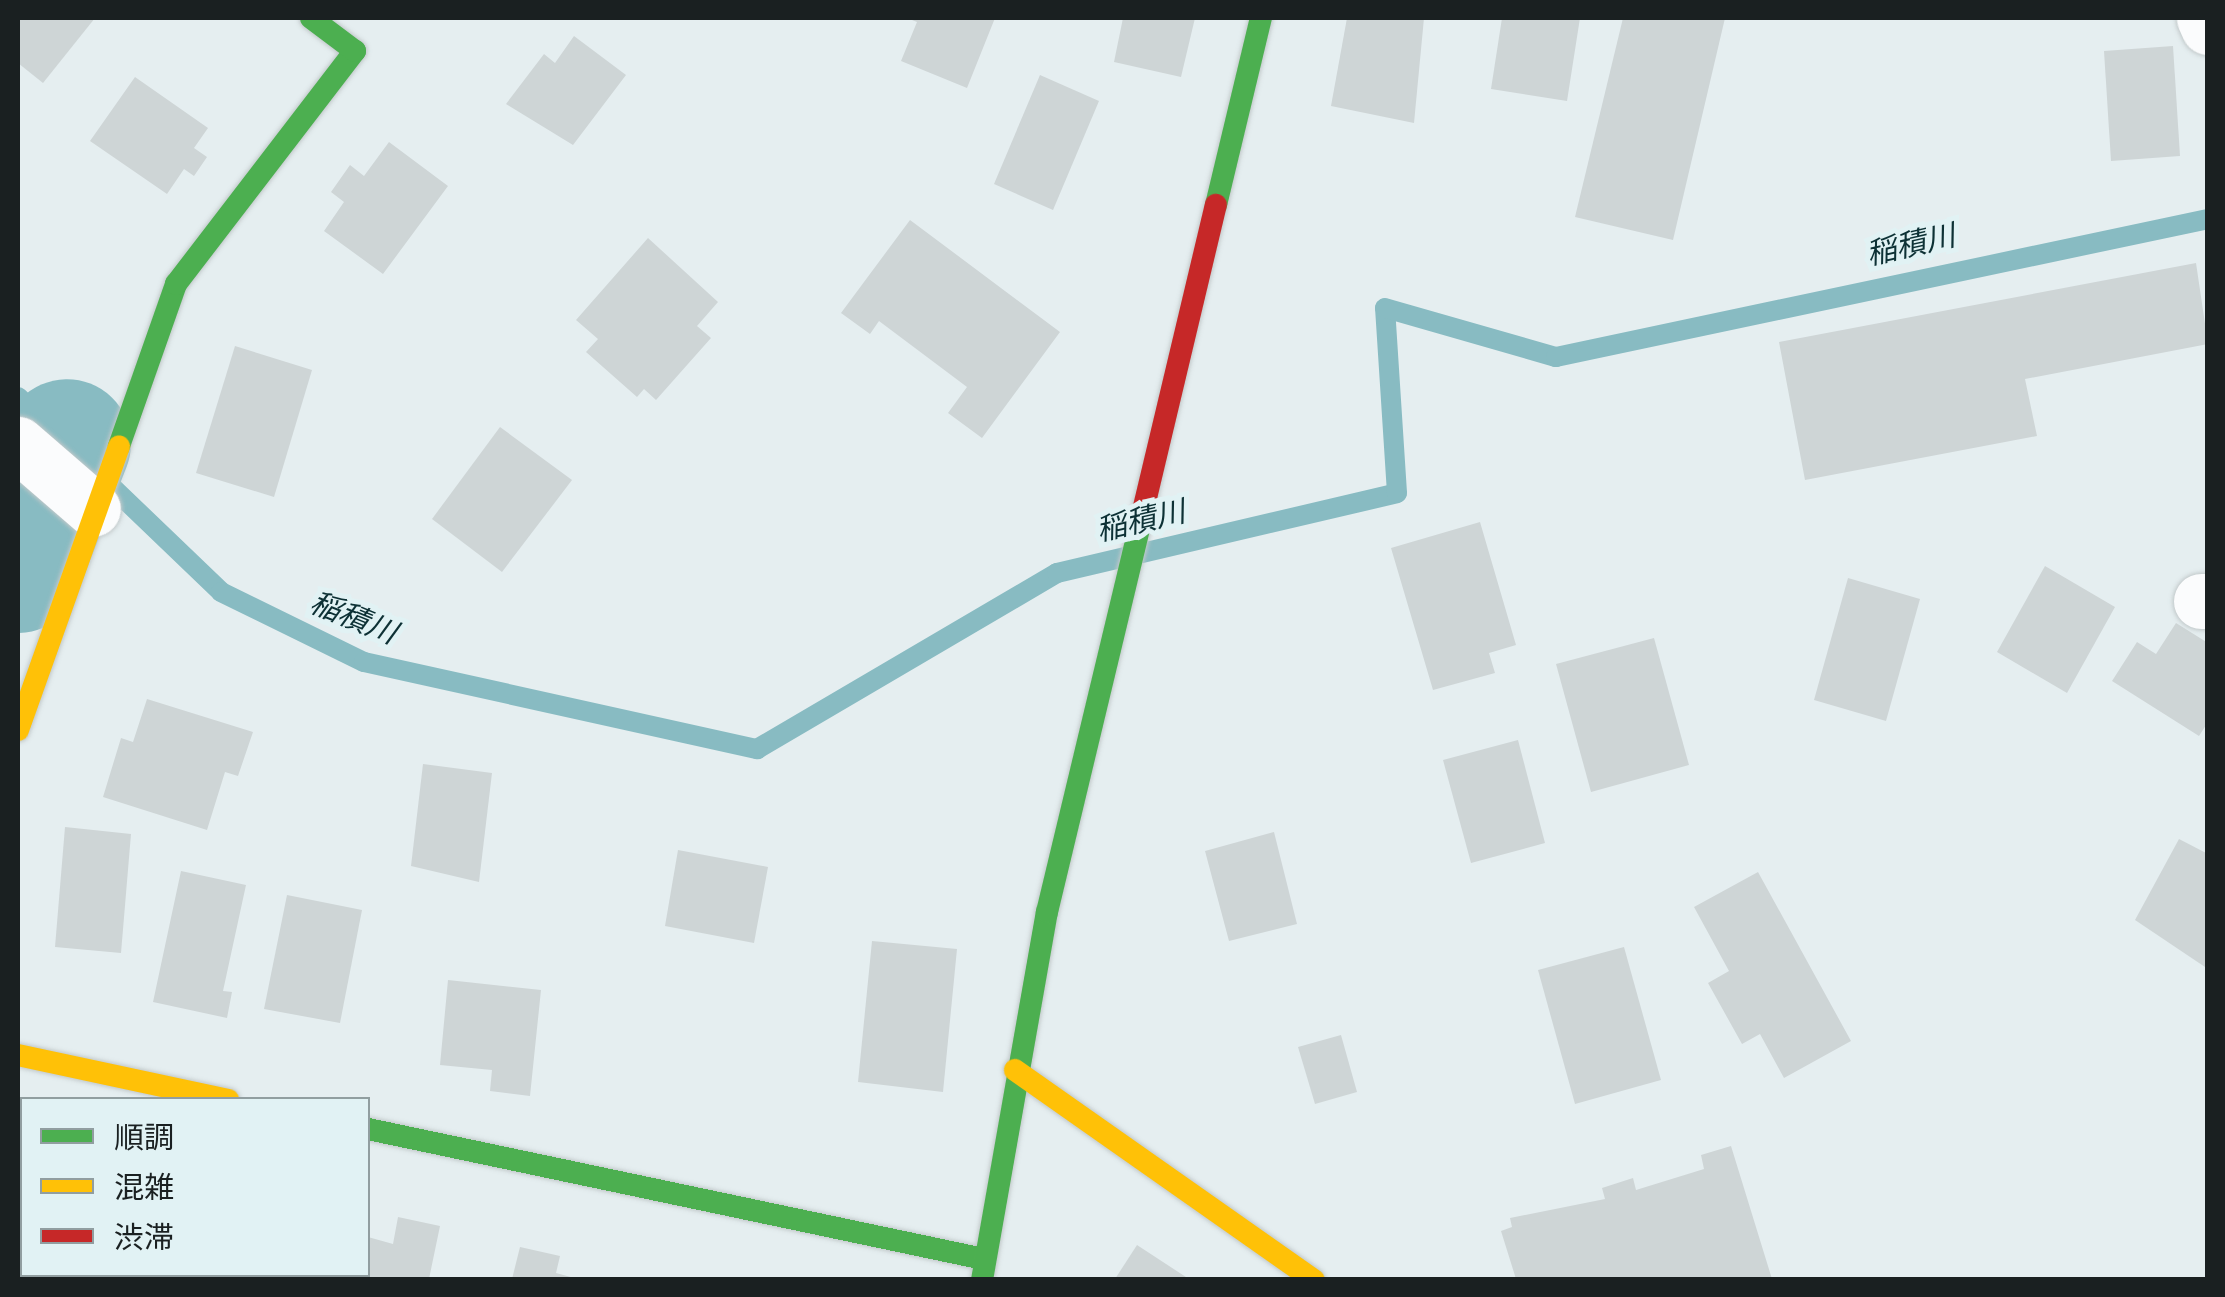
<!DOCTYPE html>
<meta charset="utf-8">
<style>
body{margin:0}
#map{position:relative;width:2225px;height:1297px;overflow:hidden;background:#e5eef0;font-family:"Source Sans 3","Noto Sans JP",sans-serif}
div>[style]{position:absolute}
.stream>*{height:20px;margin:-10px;padding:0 10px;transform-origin:10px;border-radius:10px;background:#88bbc2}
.river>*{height:128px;margin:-64px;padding:0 64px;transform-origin:64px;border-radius:64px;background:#88bbc2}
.building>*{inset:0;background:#ced5d6}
.roads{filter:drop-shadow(0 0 2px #c2c9ca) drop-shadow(0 0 2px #c2c9ca)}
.street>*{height:55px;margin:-27.5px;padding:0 27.5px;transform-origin:27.5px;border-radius:27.5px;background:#fbfcfd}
.fast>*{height:22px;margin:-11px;padding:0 11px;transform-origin:11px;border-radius:11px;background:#4caf50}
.slow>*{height:22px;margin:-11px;padding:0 11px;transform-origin:11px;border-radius:11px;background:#ffc107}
.jam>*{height:22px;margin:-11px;padding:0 11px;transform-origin:11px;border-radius:11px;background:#c62828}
span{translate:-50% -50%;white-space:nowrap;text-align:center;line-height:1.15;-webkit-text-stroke:10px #e1f2f4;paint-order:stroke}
.water-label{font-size:30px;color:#0d3135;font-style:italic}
.frame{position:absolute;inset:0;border:20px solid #1a2021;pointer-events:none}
.legend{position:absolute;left:20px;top:1097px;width:350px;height:180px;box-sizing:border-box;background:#e1f2f4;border:2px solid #919ea0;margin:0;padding:12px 18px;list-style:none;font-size:30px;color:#1a2021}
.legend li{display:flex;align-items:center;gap:20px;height:50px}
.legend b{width:50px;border:2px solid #919ea0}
</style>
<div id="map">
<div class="stream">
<i style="left:18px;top:397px;width:281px;rotate:43.8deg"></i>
<i style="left:221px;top:592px;width:159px;rotate:26.1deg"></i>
<i style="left:364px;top:662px;width:403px;rotate:12.5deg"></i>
<i style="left:757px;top:749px;width:348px;rotate:-30.4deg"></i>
<i style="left:1057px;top:573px;width:349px;rotate:-13.2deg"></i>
<i style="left:1397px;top:493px;width:185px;rotate:-93.7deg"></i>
<i style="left:1385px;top:308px;width:178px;rotate:16deg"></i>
<i style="left:1556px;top:357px;width:666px;rotate:-11.95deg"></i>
</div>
<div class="river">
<i style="left:18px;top:569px;width:135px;rotate:-68.7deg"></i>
</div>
<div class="building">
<i style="clip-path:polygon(18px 18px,95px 18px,43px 83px,18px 63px)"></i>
<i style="clip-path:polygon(907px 18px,995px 18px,967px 88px,901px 61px,917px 22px)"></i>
<i style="clip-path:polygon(1123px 18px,1195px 18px,1181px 77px,1114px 62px)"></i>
<i style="clip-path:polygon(1347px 18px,1424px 18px,1414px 123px,1331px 106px)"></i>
<i style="clip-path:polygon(1502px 18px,1580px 18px,1567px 101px,1491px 89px)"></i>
<i style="clip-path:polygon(1623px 18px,1725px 18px,1673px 240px,1575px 217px)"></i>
<i style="clip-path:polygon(574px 36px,626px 75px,573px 145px,506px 104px,544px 54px,555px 63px)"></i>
<i style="clip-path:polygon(2173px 46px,2180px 156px,2111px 161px,2104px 51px)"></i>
<i style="clip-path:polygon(1040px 75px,1099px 101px,1053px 210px,994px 184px)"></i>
<i style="clip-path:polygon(135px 77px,208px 128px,194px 148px,207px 157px,194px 176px,184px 169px,167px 194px,90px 141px)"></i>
<i style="clip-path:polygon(389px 142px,448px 186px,383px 274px,324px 231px,344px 202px,331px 192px,350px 165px,364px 176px)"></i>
<i style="clip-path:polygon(910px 220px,1060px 332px,982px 438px,948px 413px,967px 387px,879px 321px,870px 334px,841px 313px)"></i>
<i style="clip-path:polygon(648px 238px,718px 302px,697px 326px,711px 338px,656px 400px,644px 389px,637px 397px,586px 352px,598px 339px,576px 320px)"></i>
<i style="clip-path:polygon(2196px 263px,2208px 344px,2025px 379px,2037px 436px,1805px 480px,1779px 342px)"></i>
<i style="clip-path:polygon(235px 346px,312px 370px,274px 497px,196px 473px)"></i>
<i style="clip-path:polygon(500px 427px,572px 480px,502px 572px,432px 519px)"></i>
<i style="clip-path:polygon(1480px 522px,1516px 645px,1489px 653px,1495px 673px,1433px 690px,1391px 548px)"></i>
<i style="clip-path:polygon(2045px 566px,2115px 607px,2067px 693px,1997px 652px)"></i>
<i style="clip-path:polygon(1848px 578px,1920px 599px,1886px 721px,1814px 700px)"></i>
<i style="clip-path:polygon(2176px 623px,2208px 643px,2208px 722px,2199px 736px,2112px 681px,2137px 642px,2156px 654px)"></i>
<i style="clip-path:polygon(1654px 638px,1689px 765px,1591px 792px,1556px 664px)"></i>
<i style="clip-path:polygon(147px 699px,253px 732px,238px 776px,225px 772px,207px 830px,103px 797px,121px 738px,133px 742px)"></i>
<i style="clip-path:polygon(1518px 740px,1545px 843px,1471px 863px,1443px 760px)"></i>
<i style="clip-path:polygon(423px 764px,492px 773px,479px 882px,411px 866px)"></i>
<i style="clip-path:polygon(65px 827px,131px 834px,121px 953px,55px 947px)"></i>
<i style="clip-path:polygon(1274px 832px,1297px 924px,1229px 941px,1205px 851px)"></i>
<i style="clip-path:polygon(2179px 839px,2208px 854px,2208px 969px,2135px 920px)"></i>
<i style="clip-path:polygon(678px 850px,768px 867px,754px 943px,665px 926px)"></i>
<i style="clip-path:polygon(181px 871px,246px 885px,223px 991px,232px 992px,227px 1018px,153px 1002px)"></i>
<i style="clip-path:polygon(1758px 872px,1851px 1041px,1784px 1078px,1760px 1034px,1742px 1044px,1708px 983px,1729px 971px,1694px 907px)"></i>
<i style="clip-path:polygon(287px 895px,362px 910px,340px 1023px,264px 1009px)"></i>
<i style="clip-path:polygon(872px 941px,957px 949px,943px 1092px,858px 1082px)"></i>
<i style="clip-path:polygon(1624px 947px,1661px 1080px,1575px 1104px,1538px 970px)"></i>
<i style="clip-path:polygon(448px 980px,541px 990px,530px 1096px,490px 1091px,492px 1070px,440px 1065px)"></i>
<i style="clip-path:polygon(1341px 1035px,1357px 1092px,1315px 1104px,1298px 1047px)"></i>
<i style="clip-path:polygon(18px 1136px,22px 1137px,22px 1255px,18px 1254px)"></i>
<i style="clip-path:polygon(1731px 1146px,1772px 1279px,1516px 1279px,1501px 1231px,1512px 1227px,1510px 1218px,1605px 1199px,1602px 1188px,1633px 1178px,1636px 1190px,1704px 1169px,1701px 1155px)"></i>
<i style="clip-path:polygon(398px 1217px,440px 1226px,429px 1279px,353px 1279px,368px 1274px,368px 1237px,393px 1244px)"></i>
<i style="clip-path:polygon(1137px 1245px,1189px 1279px,1115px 1279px)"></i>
<i style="clip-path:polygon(520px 1247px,560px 1256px,556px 1273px,578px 1279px,512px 1279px)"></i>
<i style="clip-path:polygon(238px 1274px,318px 1274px,317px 1279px)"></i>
</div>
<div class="roads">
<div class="street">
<i style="left:2204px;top:18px;width:10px;rotate:66deg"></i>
<i style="left:18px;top:444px;width:99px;rotate:40.9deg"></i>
<i style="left:2201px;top:601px;width:7px"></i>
</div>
<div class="fast">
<i style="left:1216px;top:205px;width:192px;rotate:-76.5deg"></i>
<i style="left:119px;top:446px;width:172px;rotate:-70.6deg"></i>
<i style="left:176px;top:284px;width:294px;rotate:-52.5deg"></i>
<i style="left:355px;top:51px;width:55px;rotate:-143.1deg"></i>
<i style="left:368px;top:1129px;width:630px;rotate:11.92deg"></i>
<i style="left:982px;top:1280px;width:374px;rotate:-80deg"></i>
<i style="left:1047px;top:912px;width:404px;rotate:-76.5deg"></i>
</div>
<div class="slow">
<i style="left:18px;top:730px;width:301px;rotate:-70.4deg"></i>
<i style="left:18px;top:1055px;width:215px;rotate:12.1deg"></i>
<i style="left:1015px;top:1070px;width:365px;rotate:35.1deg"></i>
</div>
<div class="jam">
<i style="left:1141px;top:519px;width:323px;rotate:-76.6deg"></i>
</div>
</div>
<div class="water-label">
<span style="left:1911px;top:246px;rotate:-13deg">稲積川</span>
<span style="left:1141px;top:522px;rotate:-13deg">稲積川</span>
<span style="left:353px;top:619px;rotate:22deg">稲積川</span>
</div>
<div class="frame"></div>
<ul class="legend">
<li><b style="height:12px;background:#4caf50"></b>順調</li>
<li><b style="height:12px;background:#ffc107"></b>混雑</li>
<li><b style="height:12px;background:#c62828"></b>渋滞</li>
</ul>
</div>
